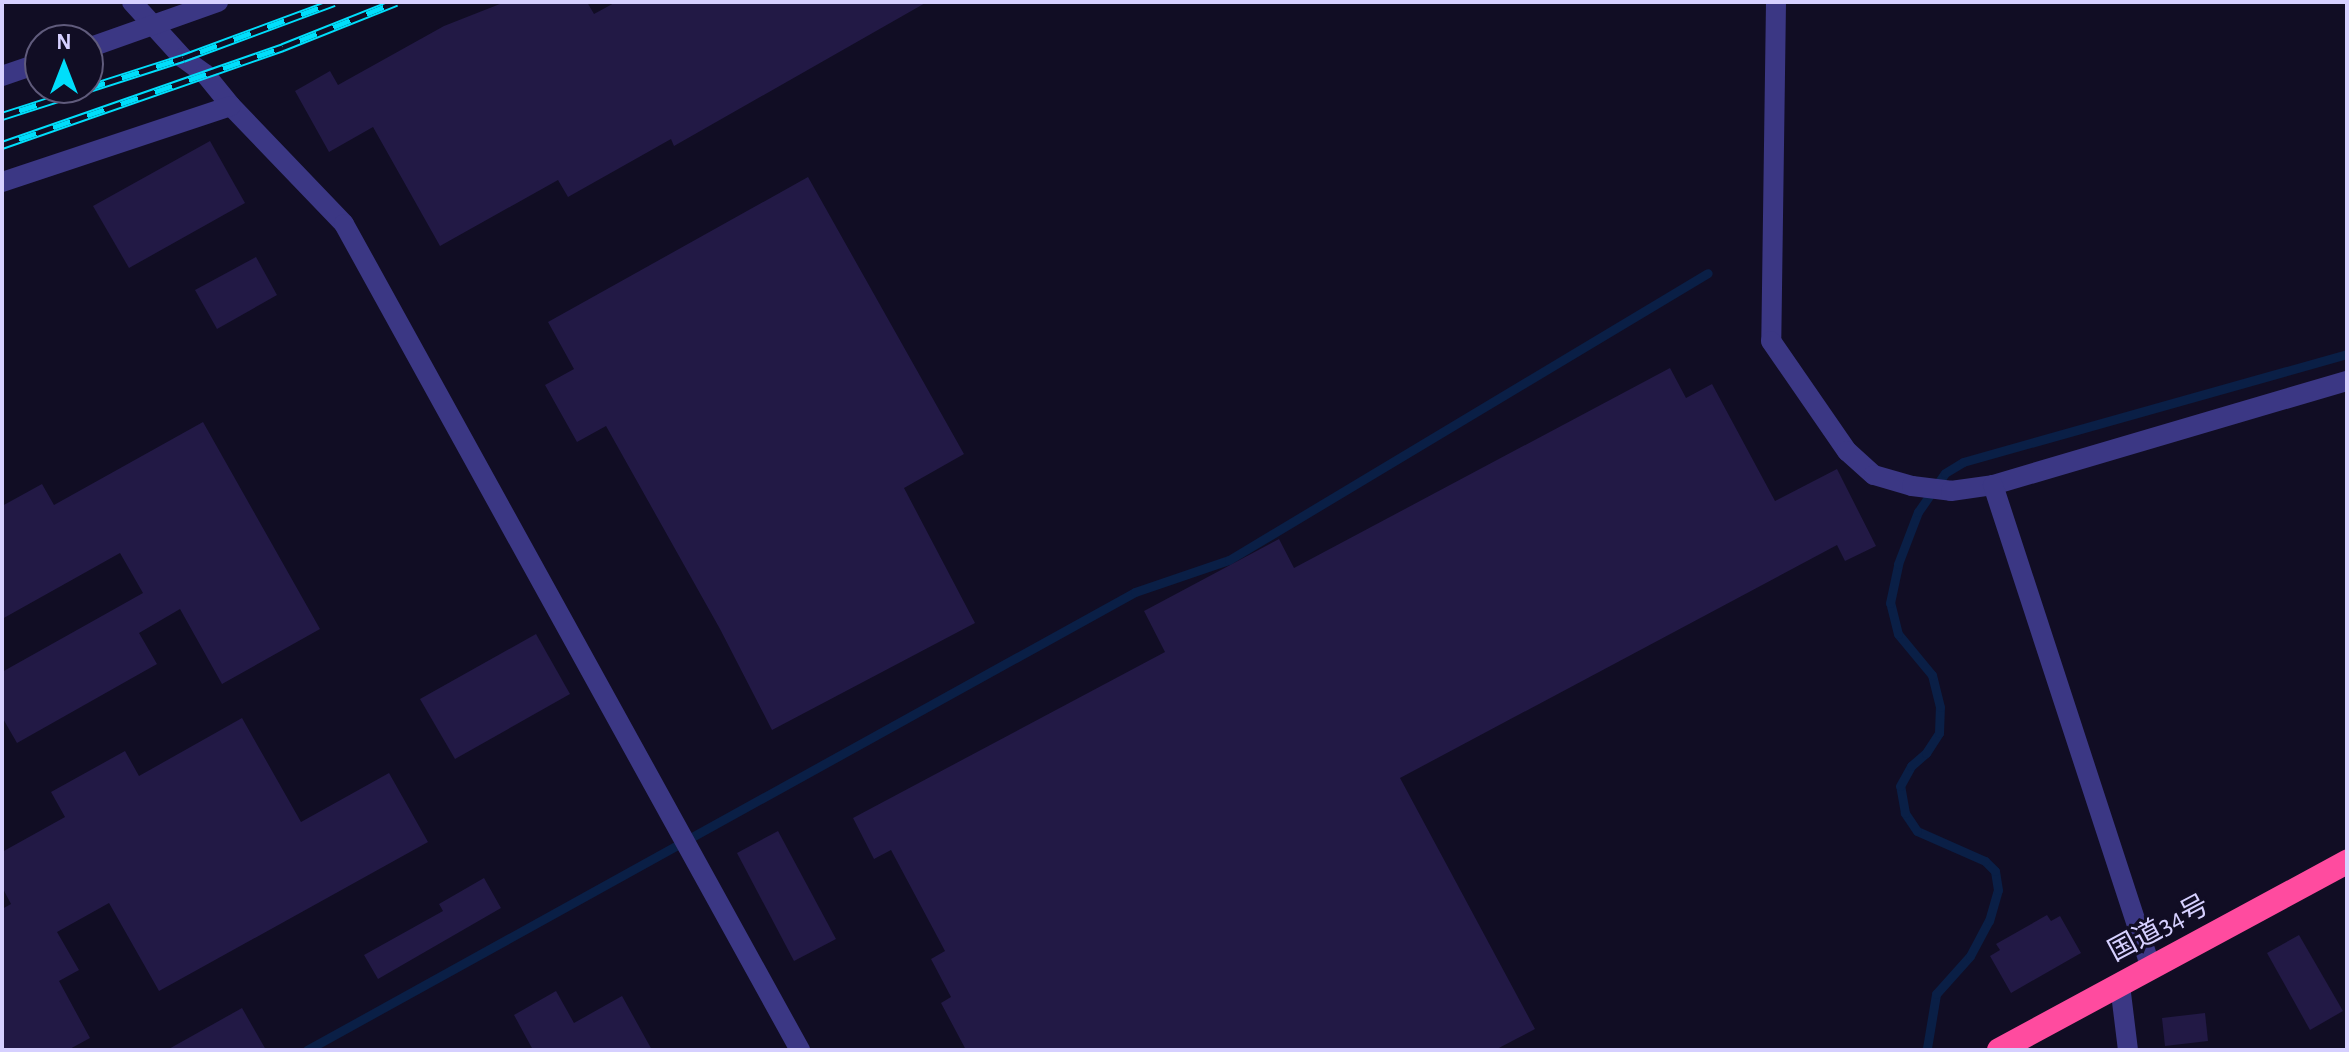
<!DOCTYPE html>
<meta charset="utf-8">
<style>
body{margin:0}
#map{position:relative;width:2349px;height:1052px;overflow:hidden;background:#110d24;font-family:"Alegreya Sans","Noto Sans JP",sans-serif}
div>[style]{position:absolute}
.stream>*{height:9px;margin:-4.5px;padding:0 4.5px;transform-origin:4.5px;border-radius:4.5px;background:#0a1f46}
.building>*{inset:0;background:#221945}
.minor>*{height:20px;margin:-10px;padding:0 10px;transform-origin:10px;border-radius:10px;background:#3b3784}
.highway>*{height:24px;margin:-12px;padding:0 12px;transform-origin:12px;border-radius:12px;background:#ff4b9f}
.rail>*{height:9px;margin-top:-4.5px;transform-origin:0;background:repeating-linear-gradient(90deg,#110d24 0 18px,#00defb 0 36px);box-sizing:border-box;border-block:2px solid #00defb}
span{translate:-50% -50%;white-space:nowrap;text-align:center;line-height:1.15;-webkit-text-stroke:6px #110d24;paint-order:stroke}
.street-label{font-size:28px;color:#d6d0ff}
.frame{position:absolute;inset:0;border:4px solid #d6d0ff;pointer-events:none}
.north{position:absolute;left:24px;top:24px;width:80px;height:80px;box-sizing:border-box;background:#110d24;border:2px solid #605b7c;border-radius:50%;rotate:0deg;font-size:22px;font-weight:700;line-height:32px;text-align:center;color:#d6d0ff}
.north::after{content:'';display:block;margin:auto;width:28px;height:36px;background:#00defb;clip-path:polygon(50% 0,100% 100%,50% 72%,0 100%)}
</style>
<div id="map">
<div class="stream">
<i style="left:1927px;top:1048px;width:55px;rotate:-80.5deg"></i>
<i style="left:1936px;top:994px;width:51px;rotate:-48.2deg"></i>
<i style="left:1970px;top:956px;width:40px;rotate:-62deg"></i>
<i style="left:1989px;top:921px;width:32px;rotate:-74deg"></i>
<i style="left:1998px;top:890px;width:19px;rotate:-99deg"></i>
<i style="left:1995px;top:871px;width:14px;rotate:-135deg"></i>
<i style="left:1985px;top:861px;width:74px;rotate:-156.2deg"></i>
<i style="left:1917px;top:831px;width:22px;rotate:-124deg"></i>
<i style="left:1905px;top:813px;width:27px;rotate:-100deg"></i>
<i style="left:1900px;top:786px;width:23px;rotate:-61deg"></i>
<i style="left:1911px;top:766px;width:20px;rotate:-41deg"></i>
<i style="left:1926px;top:753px;width:24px;rotate:-57deg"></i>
<i style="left:1939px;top:733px;width:26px;rotate:-88deg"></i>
<i style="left:1940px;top:707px;width:33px;rotate:-104deg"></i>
<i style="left:1932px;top:675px;width:53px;rotate:-129.7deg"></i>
<i style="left:1898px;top:634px;width:32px;rotate:-104deg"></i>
<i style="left:1890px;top:603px;width:40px;rotate:-78deg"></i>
<i style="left:1898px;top:564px;width:56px;rotate:-69deg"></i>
<i style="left:1918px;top:512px;width:47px;rotate:-55.3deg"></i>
<i style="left:1945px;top:473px;width:21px;rotate:-31deg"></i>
<i style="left:1963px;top:462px;width:399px;rotate:-15.7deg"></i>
<i style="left:307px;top:1050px;width:946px;rotate:-28.95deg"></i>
<i style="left:1135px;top:592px;width:99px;rotate:-18.8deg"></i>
<i style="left:1229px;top:560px;width:558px;rotate:-30.93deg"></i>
</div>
<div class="building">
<i style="clip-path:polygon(505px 2px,587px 2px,594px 14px,616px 2px,927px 2px,674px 146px,671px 139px,568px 197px,558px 180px,440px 246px,373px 127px,329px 152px,295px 91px,330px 71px,338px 85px,444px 26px)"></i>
<i style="clip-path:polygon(210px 141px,245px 203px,129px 268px,93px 206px)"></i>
<i style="clip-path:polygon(808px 177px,964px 454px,904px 488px,975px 623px,772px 730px,720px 629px,606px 426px,577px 442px,545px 385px,574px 369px,548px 322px)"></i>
<i style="clip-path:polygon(256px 257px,277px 295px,217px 329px,195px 290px)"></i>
<i style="clip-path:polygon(1670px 368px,1686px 398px,1712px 384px,1775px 501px,1837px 469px,1876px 546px,1845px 561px,1837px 545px,1400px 778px,1535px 1029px,1495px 1050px,966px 1050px,941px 1003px,951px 997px,931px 959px,945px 951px,891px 850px,874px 859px,853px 818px,1165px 652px,1144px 611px,1279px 539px,1294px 568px)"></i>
<i style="clip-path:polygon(203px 422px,320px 629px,222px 684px,180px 609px,139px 633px,157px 664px,17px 743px,2px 717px,2px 672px,143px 593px,120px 553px,2px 619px,2px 506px,42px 484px,54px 505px)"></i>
<i style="clip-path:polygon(536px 634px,570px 694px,455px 759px,420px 699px)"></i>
<i style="clip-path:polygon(242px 718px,301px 822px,389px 773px,428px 842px,159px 991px,109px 903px,57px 932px,79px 970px,59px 981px,90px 1038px,68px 1050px,2px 1050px,2px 909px,11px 904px,2px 887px,2px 852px,65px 817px,51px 792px,125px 751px,139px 776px)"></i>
<i style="clip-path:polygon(778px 831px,836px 939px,794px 961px,737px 853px)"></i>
<i style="clip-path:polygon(484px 878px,501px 908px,378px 979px,364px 955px,443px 911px,439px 904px)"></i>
<i style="clip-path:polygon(2047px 915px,2051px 921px,2060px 916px,2081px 953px,2011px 993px,1990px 956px,2000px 950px,1996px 944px)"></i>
<i style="clip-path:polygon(2299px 935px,2343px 1011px,2310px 1030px,2267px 953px)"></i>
<i style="clip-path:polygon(556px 991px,574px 1023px,622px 996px,652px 1050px,533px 1050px,514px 1015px)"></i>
<i style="clip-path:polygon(242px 1008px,266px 1050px,167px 1050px)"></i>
<i style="clip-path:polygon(2205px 1013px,2208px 1041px,2165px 1046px,2162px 1018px)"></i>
</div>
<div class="minor">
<i style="left:132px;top:2px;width:76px;rotate:47.7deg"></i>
<i style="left:183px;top:58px;width:27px;rotate:36deg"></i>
<i style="left:205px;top:74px;width:41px;rotate:50.9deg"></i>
<i style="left:231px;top:106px;width:163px;rotate:46.2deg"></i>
<i style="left:344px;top:224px;width:944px;rotate:61.1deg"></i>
<i style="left:1776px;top:2px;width:339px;rotate:90.8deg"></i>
<i style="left:1771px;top:341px;width:134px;rotate:55.4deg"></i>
<i style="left:1847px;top:451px;width:36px;rotate:42deg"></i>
<i style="left:1874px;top:475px;width:40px;rotate:16deg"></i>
<i style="left:1912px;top:486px;width:39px;rotate:7deg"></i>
<i style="left:1951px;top:491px;width:42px;rotate:-8.1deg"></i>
<i style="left:1993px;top:485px;width:369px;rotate:-16.4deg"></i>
<i style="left:88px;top:48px;width:138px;rotate:-19.5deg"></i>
<i style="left:2px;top:76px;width:40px;rotate:-18.9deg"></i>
<i style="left:2px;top:182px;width:241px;rotate:-18.4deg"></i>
<i style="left:1993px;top:485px;width:508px;rotate:71.89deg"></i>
<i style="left:2120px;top:985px;width:65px;rotate:83deg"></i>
</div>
<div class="highway">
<i style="left:1999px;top:1050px;width:396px;rotate:-28.4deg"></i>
</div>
<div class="rail">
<i style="left:2px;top:116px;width:190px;rotate:-17.8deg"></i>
<i style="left:183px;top:58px;width:161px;rotate:-20.3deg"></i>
<i style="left:2px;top:145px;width:298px;rotate:-19.2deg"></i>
<i style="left:283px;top:47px;width:122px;rotate:-21.7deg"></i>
</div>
<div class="street-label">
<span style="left:2159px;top:929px;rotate:-28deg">国道34号</span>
</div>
<div class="frame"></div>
<div class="north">N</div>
</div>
